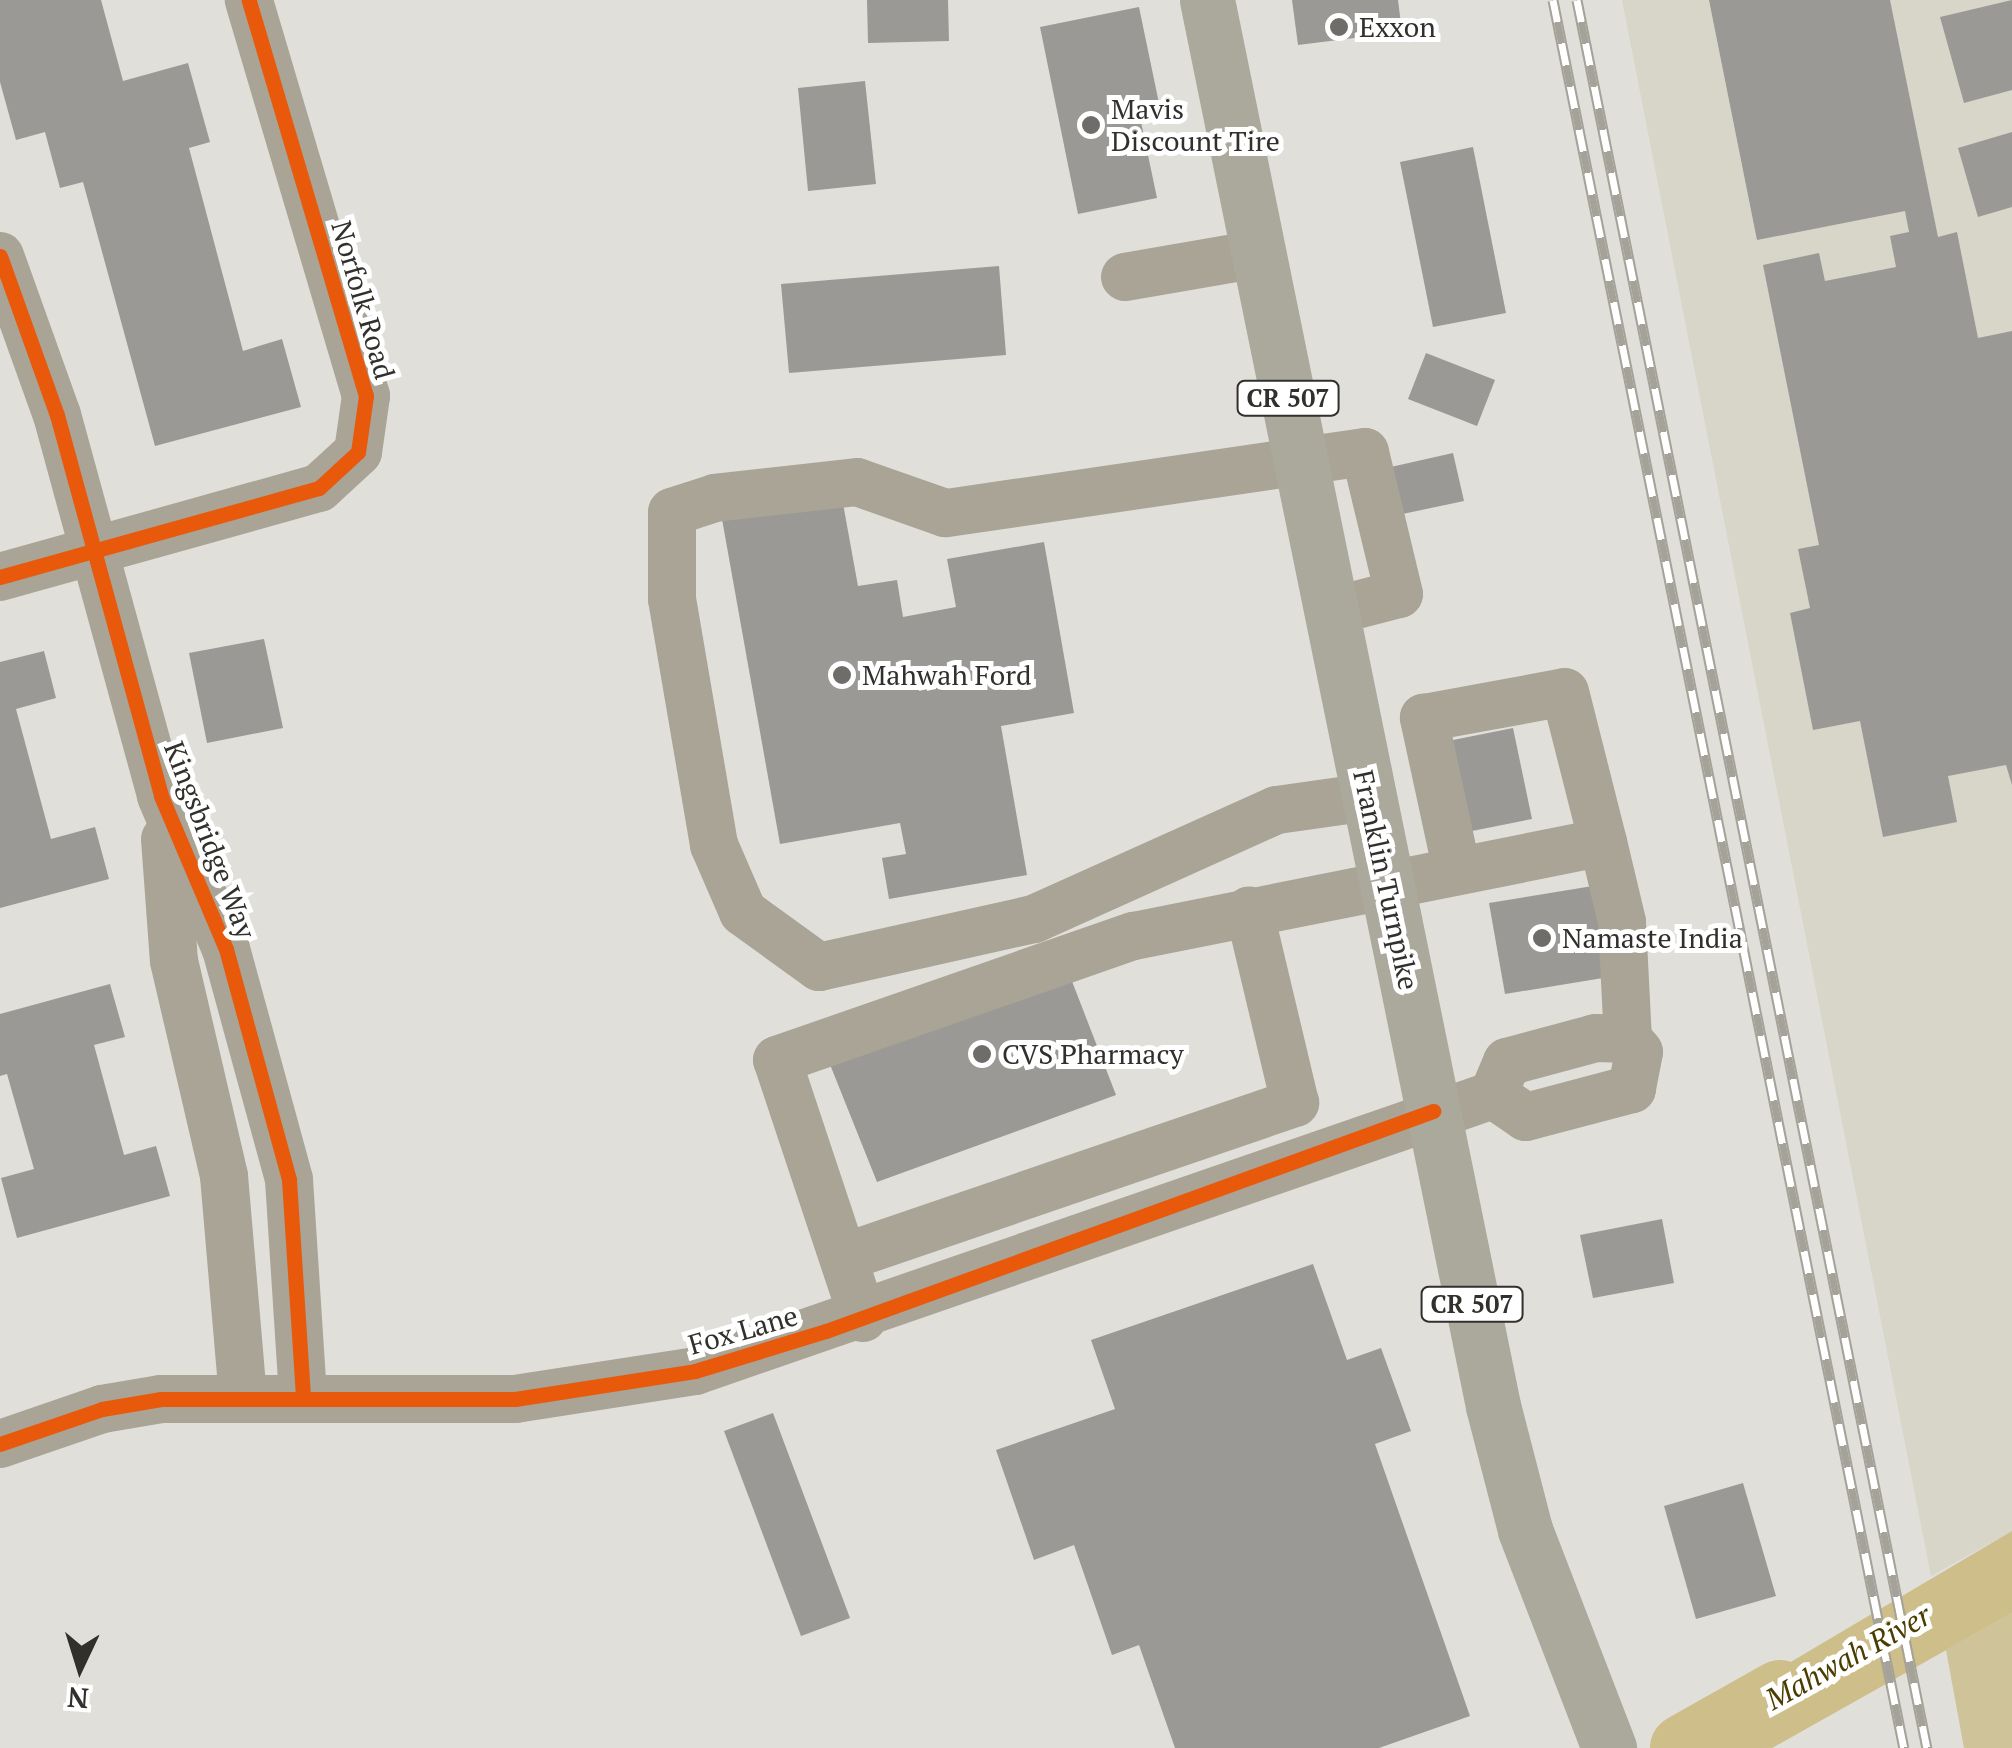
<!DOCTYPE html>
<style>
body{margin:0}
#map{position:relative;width:2012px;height:1748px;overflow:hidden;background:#e0dfda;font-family:"PT Serif",serif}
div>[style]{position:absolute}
.built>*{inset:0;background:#d8d5c9}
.forest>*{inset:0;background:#cec399}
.water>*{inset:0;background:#cdbe8a}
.river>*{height:68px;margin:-34px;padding:0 34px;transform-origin:34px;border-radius:34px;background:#cdbe8a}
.building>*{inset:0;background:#9a9995}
.minor>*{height:48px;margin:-24px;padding:0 24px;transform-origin:24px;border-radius:24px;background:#a9a496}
.major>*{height:55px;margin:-27.5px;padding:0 27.5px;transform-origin:27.5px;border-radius:27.5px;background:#aba89c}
.rail>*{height:11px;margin-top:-5.5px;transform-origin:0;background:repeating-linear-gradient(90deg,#fff 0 22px,#a5a399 0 44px);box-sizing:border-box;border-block:2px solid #a5a399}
.cycleway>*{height:15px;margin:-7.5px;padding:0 7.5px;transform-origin:7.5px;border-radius:7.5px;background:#e8590c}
.dots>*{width:28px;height:28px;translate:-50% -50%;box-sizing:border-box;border:5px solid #fff;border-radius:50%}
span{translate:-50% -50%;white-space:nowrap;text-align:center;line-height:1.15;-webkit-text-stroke:10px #fff;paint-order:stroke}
.shield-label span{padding:2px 8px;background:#fff;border:2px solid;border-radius:8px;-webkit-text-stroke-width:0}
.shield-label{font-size:25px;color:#31302c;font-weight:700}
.poi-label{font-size:28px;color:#31302c}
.left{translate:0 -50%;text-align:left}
.street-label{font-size:28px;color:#31302c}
.water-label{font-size:30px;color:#4b3d00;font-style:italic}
.north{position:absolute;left:30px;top:1618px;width:100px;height:100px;-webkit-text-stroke:8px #fff;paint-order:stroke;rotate:184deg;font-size:28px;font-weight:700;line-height:40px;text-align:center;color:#31302c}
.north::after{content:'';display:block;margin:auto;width:35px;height:45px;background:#31302c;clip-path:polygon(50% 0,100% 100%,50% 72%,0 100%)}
</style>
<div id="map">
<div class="built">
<i style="clip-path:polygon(1622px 0,2012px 0,2012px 1531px,1931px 1576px)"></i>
</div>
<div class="forest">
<i style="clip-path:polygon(2012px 1613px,2012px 1748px,1964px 1748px,1946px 1650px)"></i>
</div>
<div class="water">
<i style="clip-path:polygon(2012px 1531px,2012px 1613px,1772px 1748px,1702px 1748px,1691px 1721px)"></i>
</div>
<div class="river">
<i style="left:1684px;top:1748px;width:110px;rotate:-29.4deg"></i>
</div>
<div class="building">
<i style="clip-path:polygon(0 0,101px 0,123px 81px,188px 63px,210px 142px,189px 148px,243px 351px,282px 339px,301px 407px,155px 446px,83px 182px,60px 188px,45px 132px,16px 140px,0 82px)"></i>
<i style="clip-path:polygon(867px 0,948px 0,949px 41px,868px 43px)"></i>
<i style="clip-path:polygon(1292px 0,1398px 0,1402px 32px,1298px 45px)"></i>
<i style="clip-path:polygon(1709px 0,1890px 0,1938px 237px,1957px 232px,1978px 338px,2012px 331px,2012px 785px,2006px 765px,1948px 776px,1957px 822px,1883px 837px,1860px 721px,1813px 730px,1790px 613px,1810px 608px,1798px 549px,1819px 545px,1763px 265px,1819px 253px,1825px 281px,1896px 267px,1890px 236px,1909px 232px,1905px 211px,1757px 240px)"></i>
<i style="clip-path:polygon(2012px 0,2012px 90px,1964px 103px,1940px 17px)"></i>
<i style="clip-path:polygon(1139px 7px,1161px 113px,1140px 117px,1157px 198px,1078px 214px,1040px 27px)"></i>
<i style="clip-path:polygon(865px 81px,876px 184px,808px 191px,798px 88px)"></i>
<i style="clip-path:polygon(2012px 132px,2012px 207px,1978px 217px,1958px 148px)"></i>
<i style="clip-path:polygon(1473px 147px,1506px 313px,1433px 327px,1400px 162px)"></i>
<i style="clip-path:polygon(999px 266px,1006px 355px,789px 373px,781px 284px)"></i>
<i style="clip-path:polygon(1426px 353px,1495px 380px,1477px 426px,1408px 399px)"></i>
<i style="clip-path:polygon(1453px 453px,1464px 501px,1393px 516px,1382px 469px)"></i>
<i style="clip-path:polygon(842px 498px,858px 586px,897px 580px,903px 617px,956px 607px,947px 559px,1044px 542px,1074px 713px,1001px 726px,1027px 875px,889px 899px,882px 858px,906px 854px,900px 823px,780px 844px,722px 519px)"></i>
<i style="clip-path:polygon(264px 639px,283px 728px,207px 743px,189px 653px)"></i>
<i style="clip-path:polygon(44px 651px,56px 698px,16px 709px,51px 839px,95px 827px,109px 879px,0 908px,0 662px)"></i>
<i style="clip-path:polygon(1513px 728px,1532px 819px,1462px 833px,1443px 742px)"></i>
<i style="clip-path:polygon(1599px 885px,1615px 976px,1505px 994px,1489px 903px)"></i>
<i style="clip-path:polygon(1068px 971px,1116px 1095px,877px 1182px,829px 1062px)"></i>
<i style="clip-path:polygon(110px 984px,125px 1037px,94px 1045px,124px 1155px,156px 1146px,170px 1196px,17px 1238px,1px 1178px,34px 1169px,7px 1074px,0 1076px,0 1014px)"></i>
<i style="clip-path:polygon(1662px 1219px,1674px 1283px,1593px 1298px,1580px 1235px)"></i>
<i style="clip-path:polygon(1313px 1264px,1347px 1360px,1381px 1348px,1411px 1431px,1375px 1444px,1470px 1716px,1379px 1748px,1175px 1748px,1139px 1645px,1112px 1655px,1074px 1545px,1034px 1560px,996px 1450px,1115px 1409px,1091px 1340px)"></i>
<i style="clip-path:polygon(773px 1413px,850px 1618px,801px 1636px,724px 1431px)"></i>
<i style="clip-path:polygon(1743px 1483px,1776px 1596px,1696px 1619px,1664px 1506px)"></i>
</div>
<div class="minor">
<i style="left:0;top:256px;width:169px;rotate:70.3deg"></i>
<i style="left:57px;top:415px;width:395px;rotate:74.7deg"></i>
<i style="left:161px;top:796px;width:166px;rotate:67deg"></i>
<i style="left:226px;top:949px;width:239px;rotate:74.7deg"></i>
<i style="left:289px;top:1180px;width:216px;rotate:86.3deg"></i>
<i style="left:1125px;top:277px;width:135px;rotate:-9.8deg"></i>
<i style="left:0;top:577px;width:331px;rotate:-15.6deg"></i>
<i style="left:319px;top:488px;width:53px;rotate:-42.7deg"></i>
<i style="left:358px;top:452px;width:57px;rotate:-81.9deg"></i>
<i style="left:366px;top:396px;width:413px;rotate:-106.5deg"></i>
<i style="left:1333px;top:611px;width:68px;rotate:-14.4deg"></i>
<i style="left:1399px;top:594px;width:146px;rotate:-103.5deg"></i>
<i style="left:1365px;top:452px;width:424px;rotate:171.7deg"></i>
<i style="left:945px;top:513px;width:93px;rotate:-160.6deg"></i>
<i style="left:857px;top:482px;width:143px;rotate:173.6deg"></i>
<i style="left:715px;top:498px;width:45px;rotate:162deg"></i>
<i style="left:672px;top:512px;width:87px;rotate:90deg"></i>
<i style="left:672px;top:599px;width:250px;rotate:80.3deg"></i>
<i style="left:714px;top:845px;width:73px;rotate:66.6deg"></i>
<i style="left:743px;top:912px;width:94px;rotate:35.9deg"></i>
<i style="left:819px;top:967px;width:220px;rotate:-12.6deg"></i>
<i style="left:1034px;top:919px;width:266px;rotate:-24.2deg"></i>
<i style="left:1277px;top:810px;width:93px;rotate:-8deg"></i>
<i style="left:165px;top:839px;width:122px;rotate:85.8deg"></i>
<i style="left:174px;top:961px;width:221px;rotate:76.9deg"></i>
<i style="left:224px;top:1176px;width:221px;rotate:85.1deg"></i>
<i style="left:1457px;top:871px;width:157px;rotate:-102.2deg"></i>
<i style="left:1424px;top:718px;width:143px;rotate:-10.4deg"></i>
<i style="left:1565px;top:692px;width:155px;rotate:75.8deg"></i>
<i style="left:1596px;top:1038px;width:32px;rotate:2deg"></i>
<i style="left:1628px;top:1039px;width:17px;rotate:50deg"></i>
<i style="left:1639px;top:1052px;width:38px;rotate:101deg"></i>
<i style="left:1632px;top:1089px;width:110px;rotate:165.2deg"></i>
<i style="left:1526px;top:1117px;width:40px;rotate:-146deg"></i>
<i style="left:1493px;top:1095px;width:36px;rotate:-67deg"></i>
<i style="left:1507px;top:1062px;width:92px;rotate:-15.1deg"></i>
<i style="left:845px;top:1257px;width:476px;rotate:-18.9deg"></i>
<i style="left:1295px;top:1103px;width:198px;rotate:-103.4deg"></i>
<i style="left:863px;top:1318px;width:272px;rotate:-108.4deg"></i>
<i style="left:777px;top:1060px;width:378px;rotate:-19.2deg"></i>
<i style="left:1134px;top:936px;width:478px;rotate:-11.3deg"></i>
<i style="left:1603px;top:842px;width:82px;rotate:76.6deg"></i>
<i style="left:1622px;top:922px;width:117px;rotate:87.1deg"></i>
<i style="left:0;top:1444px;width:108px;rotate:-18.9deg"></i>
<i style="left:102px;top:1409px;width:60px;rotate:-9.6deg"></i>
<i style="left:161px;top:1399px;width:354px"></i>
<i style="left:515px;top:1399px;width:182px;rotate:-8.8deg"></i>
<i style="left:695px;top:1371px;width:844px;rotate:-19.08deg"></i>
</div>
<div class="major">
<i style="left:1207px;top:0;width:1435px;rotate:78.5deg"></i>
<i style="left:1493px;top:1406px;width:128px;rotate:75.5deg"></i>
<i style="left:1525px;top:1530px;width:234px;rotate:68.9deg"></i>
</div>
<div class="rail">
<i style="left:1553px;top:0;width:1783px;rotate:78.65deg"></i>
<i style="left:1577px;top:0;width:1783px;rotate:78.68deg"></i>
</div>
<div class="cycleway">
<i style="left:0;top:256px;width:169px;rotate:70.3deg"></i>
<i style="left:57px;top:415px;width:395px;rotate:74.7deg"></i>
<i style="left:161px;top:796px;width:166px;rotate:67deg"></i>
<i style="left:226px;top:949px;width:239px;rotate:74.7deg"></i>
<i style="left:289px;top:1180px;width:216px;rotate:86.3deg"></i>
<i style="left:0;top:577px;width:331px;rotate:-15.6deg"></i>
<i style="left:319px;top:488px;width:53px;rotate:-42.7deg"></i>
<i style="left:358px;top:452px;width:57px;rotate:-81.9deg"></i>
<i style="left:366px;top:396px;width:413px;rotate:-106.5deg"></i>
<i style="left:0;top:1444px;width:108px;rotate:-18.9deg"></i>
<i style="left:102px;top:1409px;width:60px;rotate:-9.6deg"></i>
<i style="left:161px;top:1399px;width:354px"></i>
<i style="left:515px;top:1399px;width:182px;rotate:-8.8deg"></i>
<i style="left:695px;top:1371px;width:137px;rotate:-17deg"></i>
<i style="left:826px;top:1331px;width:646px;rotate:-19.92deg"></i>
</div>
<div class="dots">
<i style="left:1339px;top:27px;background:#6e6d69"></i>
<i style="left:1091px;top:125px;background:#6e6d69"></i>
<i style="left:842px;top:675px;background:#6e6d69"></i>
<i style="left:1542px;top:938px;background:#6e6d69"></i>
<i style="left:982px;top:1054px;background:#6e6d69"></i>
</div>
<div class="shield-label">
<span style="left:1288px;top:398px">CR 507</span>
<span style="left:1472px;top:1304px">CR 507</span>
</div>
<div class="poi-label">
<span class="left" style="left:1359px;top:27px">Exxon</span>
<span class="left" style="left:1111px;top:125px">Mavis<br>Discount Tire</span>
<span class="left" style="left:862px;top:675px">Mahwah Ford</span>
<span class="left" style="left:1562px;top:938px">Namaste India</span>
<span class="left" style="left:1002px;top:1054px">CVS Pharmacy</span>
</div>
<div class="street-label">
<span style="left:363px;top:300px;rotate:74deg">Norfolk Road</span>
<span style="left:210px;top:840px;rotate:69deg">Kingsbridge Way</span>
<span style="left:1386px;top:880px;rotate:78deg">Franklin Turnpike</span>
<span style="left:743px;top:1330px;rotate:-16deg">Fox Lane</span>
</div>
<div class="water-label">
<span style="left:1848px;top:1657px;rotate:-29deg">Mahwah River</span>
</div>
<div class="north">N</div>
</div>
